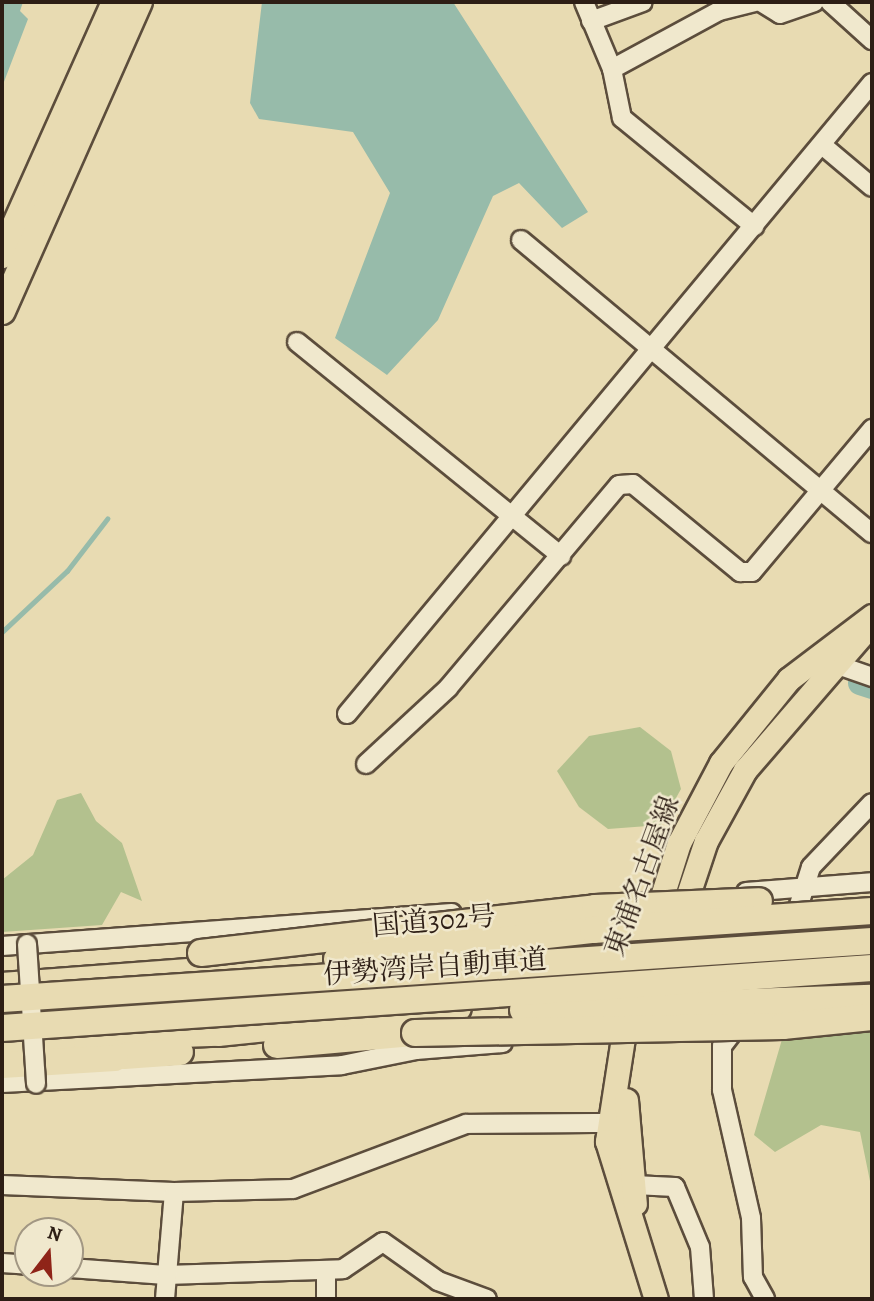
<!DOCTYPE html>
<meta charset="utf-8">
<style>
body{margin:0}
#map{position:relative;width:874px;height:1301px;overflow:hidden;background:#e8dbb2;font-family:Alegreya,"Noto Serif JP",serif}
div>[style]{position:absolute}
.green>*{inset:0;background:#b3c18e}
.water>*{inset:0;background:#97bbaa}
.stream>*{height:4.5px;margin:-2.25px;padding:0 2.25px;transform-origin:2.25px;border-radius:2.25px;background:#97bbaa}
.river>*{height:24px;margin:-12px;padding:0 12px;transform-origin:12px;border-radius:12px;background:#97bbaa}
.roads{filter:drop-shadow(2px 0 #5c4d3c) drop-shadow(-2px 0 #5c4d3c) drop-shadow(0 2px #5c4d3c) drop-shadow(0 -2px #5c4d3c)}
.minor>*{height:18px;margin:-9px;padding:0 9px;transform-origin:9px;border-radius:9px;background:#f0e8cd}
.major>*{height:23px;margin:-11.5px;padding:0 11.5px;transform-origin:11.5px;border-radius:11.5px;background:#e8dbb2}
.highway>*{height:26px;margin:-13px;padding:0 13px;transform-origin:13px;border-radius:13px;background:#e8dbb2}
.bridges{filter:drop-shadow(2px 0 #5c4d3c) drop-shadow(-2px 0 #5c4d3c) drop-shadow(0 2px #5c4d3c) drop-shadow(0 -2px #5c4d3c)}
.minor-bridge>*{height:18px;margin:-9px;padding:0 9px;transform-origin:9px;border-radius:9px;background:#f0e8cd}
.highway-bridge>*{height:26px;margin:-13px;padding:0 13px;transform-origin:13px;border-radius:13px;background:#e8dbb2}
span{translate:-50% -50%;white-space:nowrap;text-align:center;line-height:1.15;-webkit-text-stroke:5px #f0e8cd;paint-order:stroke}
.street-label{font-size:28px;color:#2d1e15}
.frame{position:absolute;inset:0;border:4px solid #2d1e15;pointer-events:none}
.north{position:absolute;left:14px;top:1217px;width:70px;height:70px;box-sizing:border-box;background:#f0e8cd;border:2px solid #a29783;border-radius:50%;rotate:17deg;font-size:19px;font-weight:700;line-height:28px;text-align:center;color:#2d1e15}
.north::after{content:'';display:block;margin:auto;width:24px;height:32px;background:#8f2418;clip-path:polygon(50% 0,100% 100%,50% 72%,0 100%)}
</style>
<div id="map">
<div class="green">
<i style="clip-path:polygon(640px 727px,671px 751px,681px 789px,661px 825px,608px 829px,579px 807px,557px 771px,589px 736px)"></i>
<i style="clip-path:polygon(81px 793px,96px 821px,122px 843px,142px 901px,121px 892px,102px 925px,2px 932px,2px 880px,33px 855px,57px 800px)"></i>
<i style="clip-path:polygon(872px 1026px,872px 1191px,860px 1132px,821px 1125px,775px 1152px,754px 1135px,783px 1036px)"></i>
</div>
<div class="water">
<i style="clip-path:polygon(2px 2px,23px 2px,20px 11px,28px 19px,2px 87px)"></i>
<i style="clip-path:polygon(262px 2px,453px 2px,588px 212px,562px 228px,519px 183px,493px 196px,438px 320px,387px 375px,335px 338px,390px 193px,353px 132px,259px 119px,250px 103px)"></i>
</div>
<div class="stream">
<i style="left:2px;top:632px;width:89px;rotate:-43.2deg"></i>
<i style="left:67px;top:571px;width:66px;rotate:-52.4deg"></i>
</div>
<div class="river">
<i style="left:860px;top:683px;width:13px;rotate:18deg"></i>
</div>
<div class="roads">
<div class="minor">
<i style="left:584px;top:2px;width:73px;rotate:67.3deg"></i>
<i style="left:612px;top:69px;width:50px;rotate:78.5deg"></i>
<i style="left:622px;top:118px;width:171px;rotate:39.3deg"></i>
<i style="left:761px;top:2px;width:22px;rotate:32deg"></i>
<i style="left:780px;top:14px;width:36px;rotate:-19deg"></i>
<i style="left:830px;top:2px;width:57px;rotate:42.1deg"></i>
<i style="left:591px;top:21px;width:55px;rotate:-20.1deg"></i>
<i style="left:612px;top:69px;width:122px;rotate:-28.5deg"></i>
<i style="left:719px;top:11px;width:36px;rotate:-14deg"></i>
<i style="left:822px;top:145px;width:65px;rotate:40deg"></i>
<i style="left:521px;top:240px;width:457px;rotate:39.9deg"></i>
<i style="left:297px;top:342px;width:340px;rotate:39deg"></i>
<i style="left:826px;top:661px;width:49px;rotate:19.2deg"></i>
<i style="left:347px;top:714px;width:821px;rotate:-50.24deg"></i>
<i style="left:366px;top:764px;width:112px;rotate:-42.8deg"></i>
<i style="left:448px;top:688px;width:265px;rotate:-49.9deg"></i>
<i style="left:619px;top:485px;width:14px;rotate:-4deg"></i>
<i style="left:633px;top:484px;width:139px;rotate:39.4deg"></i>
<i style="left:740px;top:572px;width:12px"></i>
<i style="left:752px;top:572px;width:187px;rotate:-50deg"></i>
<i style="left:746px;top:892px;width:126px;rotate:-4.5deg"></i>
<i style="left:2px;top:946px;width:451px;rotate:-4.2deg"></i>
<i style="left:784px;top:952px;width:89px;rotate:-72.4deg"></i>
<i style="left:811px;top:867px;width:88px;rotate:-46.4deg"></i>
<i style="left:740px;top:1023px;width:29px;rotate:128deg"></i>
<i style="left:722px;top:1046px;width:44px;rotate:90deg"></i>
<i style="left:722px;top:1090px;width:131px;rotate:77.2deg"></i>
<i style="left:751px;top:1218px;width:59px;rotate:88.1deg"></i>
<i style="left:753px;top:1277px;width:25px;rotate:61deg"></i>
<i style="left:2px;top:1083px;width:340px;rotate:-3deg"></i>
<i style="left:342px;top:1065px;width:76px;rotate:-11.5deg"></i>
<i style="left:416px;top:1050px;width:87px;rotate:-4.6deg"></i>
<i style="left:2px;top:1185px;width:172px;rotate:2.3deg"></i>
<i style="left:174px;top:1192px;width:119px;rotate:-1.4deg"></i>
<i style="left:293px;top:1189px;width:185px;rotate:-20.6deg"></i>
<i style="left:466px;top:1124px;width:154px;rotate:-0.4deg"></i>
<i style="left:634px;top:1185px;width:41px;rotate:2.8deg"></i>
<i style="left:675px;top:1187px;width:65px;rotate:67.4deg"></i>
<i style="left:700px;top:1247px;width:52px;rotate:85.6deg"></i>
<i style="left:2px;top:1263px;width:26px;rotate:4deg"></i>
<i style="left:70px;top:1268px;width:96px;rotate:4.2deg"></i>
<i style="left:166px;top:1275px;width:177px;rotate:-1.9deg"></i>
<i style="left:343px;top:1269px;width:48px;rotate:-34deg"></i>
<i style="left:383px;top:1242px;width:67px;rotate:35.3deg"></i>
<i style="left:438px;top:1281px;width:52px;rotate:20.2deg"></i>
<i style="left:165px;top:1299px;width:107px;rotate:-85.2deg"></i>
<i style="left:326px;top:1299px;width:29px;rotate:-90deg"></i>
</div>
<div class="major">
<i style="left:663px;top:970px;width:136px;rotate:-71.6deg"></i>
<i style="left:706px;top:841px;width:81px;rotate:-61.2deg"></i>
<i style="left:745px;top:770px;width:182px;rotate:-49.2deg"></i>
<i style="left:638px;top:972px;width:135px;rotate:-72.4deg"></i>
<i style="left:679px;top:843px;width:90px;rotate:-62.3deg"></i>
<i style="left:721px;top:763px;width:108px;rotate:-51deg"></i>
<i style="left:789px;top:679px;width:104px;rotate:-37.2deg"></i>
<i style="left:627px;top:1012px;width:131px;rotate:98.8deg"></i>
<i style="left:607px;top:1141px;width:165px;rotate:72.8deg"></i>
<i style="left:626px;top:1100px;width:104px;rotate:85.1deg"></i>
</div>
<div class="highway">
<i style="left:2px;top:255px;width:277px;rotate:-65.9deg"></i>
<i style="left:2px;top:311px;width:338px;rotate:-66.1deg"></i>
<i style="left:2px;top:986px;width:360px;rotate:-4.3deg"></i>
<i style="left:2px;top:1040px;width:216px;rotate:-1.9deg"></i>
<i style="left:218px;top:1033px;width:241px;rotate:-5.9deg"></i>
<i style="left:277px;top:1045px;width:139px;rotate:-5deg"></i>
<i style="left:87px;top:1046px;width:38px;rotate:15deg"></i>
<i style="left:124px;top:1056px;width:56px;rotate:-4.1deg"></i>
<i style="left:2px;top:1065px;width:113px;rotate:-3.5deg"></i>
</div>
</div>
<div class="bridges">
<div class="minor-bridge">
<i style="left:27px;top:944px;width:140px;rotate:86.3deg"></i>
</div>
<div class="highway-bridge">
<i style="left:201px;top:953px;width:397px;rotate:-6.5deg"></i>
<i style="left:595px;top:908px;width:164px;rotate:-2.4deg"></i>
<i style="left:337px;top:959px;width:258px;rotate:-6.5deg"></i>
<i style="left:593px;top:930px;width:280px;rotate:-3.9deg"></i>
<i style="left:2px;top:999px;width:872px;rotate:-3.81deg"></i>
<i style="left:523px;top:1010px;width:349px;rotate:-2deg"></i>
<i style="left:2px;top:1028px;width:872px;rotate:-3.95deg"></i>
<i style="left:415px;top:1033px;width:368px;rotate:-1.1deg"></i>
<i style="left:783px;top:1026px;width:89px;rotate:-5.8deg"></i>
</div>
</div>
<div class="street-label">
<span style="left:642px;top:876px;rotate:-70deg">東浦名古屋線</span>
<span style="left:434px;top:921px;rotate:-5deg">国道302号</span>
<span style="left:435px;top:967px;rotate:-4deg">伊勢湾岸自動車道</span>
</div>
<div class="frame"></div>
<div class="north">N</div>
</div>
